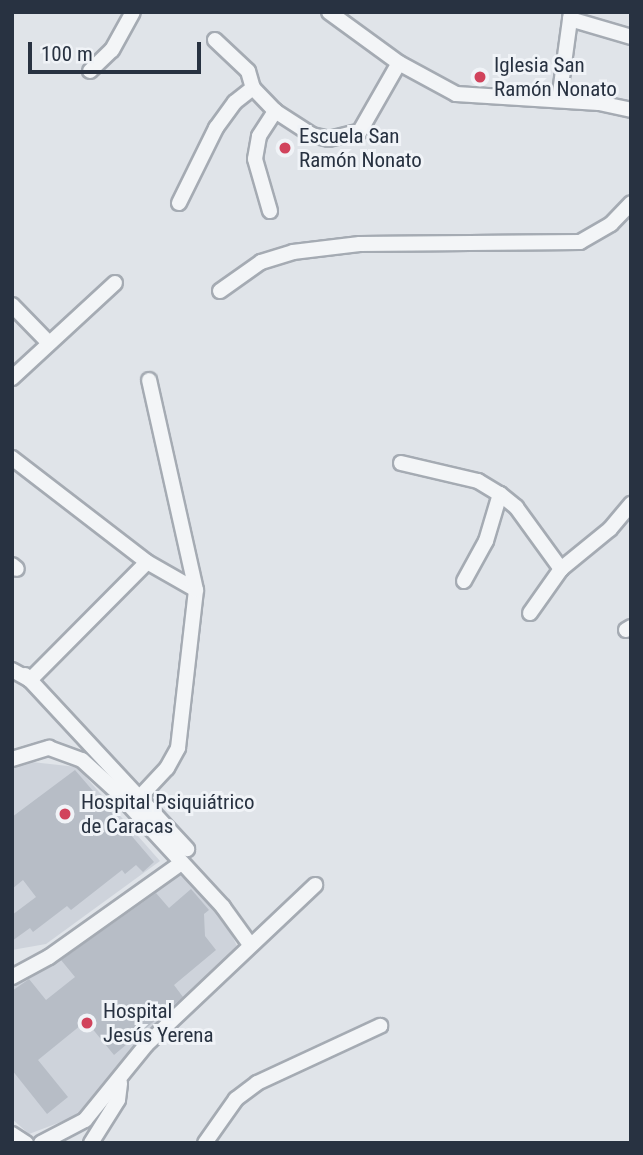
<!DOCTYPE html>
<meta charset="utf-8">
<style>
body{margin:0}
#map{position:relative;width:643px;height:1155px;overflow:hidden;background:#e0e4e9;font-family:"Roboto Condensed",sans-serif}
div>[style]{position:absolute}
.built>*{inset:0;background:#ced3db}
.building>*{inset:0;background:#b7bdc6}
.roads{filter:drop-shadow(2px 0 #a5abb3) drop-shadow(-2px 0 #a5abb3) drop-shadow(0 2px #a5abb3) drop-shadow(0 -2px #a5abb3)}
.street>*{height:14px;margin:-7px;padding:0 7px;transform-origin:7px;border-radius:7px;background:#f3f5f7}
.dots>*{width:19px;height:19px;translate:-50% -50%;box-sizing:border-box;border:4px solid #f0f3f7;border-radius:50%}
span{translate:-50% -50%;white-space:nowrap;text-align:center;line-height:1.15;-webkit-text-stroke:6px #f0f3f7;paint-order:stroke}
.poi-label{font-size:21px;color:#283241}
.left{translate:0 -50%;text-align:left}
.frame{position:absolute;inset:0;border:14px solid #283241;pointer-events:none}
.scale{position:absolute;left:28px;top:42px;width:173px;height:32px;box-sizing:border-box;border:4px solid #283241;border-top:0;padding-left:9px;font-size:21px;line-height:24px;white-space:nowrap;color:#283241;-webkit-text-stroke:5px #f0f3f7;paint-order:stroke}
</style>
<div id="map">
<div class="built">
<i style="clip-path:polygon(23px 761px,77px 767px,160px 861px,46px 944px,12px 950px,12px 767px)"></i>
<i style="clip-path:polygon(178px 872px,218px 908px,240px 952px,122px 1060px,101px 1095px,71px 1118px,29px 1134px,12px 1119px,12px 986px)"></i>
</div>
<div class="building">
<i style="clip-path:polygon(75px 770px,154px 862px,143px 872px,136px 865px,125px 874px,122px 870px,71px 910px,67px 906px,33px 932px,30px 928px,12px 941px,12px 915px,36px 897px,23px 880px,12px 889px,12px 817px)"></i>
<i style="clip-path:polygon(191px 889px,209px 910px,204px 914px,205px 936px,216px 950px,174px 985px,183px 997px,114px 1055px,86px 1021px,38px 1060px,68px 1097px,47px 1114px,12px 1070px,12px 991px,29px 979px,46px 1000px,75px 977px,61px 960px,156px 893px,169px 908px)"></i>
</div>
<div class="roads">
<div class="street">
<i style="left:329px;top:12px;width:87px;rotate:36.1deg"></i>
<i style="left:399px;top:63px;width:65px;rotate:28.5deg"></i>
<i style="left:456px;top:94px;width:143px;rotate:3.6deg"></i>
<i style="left:599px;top:103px;width:33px;rotate:12deg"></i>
<i style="left:570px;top:19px;width:64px;rotate:16.4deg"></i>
<i style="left:215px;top:40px;width:45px;rotate:43.2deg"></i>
<i style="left:248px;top:71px;width:18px;rotate:74deg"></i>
<i style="left:253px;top:88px;width:32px;rotate:46deg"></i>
<i style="left:275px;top:111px;width:44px;rotate:33deg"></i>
<i style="left:312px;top:135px;width:17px;rotate:13deg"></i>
<i style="left:329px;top:139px;width:32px;rotate:-14deg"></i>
<i style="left:360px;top:131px;width:78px;rotate:-60.2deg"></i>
<i style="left:90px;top:71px;width:30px;rotate:-44deg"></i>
<i style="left:112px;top:50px;width:43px;rotate:-61.1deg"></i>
<i style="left:559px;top:100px;width:89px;rotate:-82.2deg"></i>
<i style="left:179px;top:203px;width:84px;rotate:-63.7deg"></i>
<i style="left:216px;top:128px;width:32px;rotate:-54deg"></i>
<i style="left:235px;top:102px;width:23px;rotate:-38deg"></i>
<i style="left:270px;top:211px;width:54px;rotate:-106.1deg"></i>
<i style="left:255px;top:159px;width:23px;rotate:-80deg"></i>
<i style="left:259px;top:136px;width:30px;rotate:-57deg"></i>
<i style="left:220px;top:291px;width:50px;rotate:-35.3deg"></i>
<i style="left:261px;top:262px;width:34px;rotate:-17deg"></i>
<i style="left:293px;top:252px;width:67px;rotate:-6.8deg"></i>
<i style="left:360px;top:244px;width:220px;rotate:-0.5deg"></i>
<i style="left:580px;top:242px;width:36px;rotate:-30deg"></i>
<i style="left:611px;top:224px;width:29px;rotate:-46deg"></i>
<i style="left:12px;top:305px;width:53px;rotate:45.8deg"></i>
<i style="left:12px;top:378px;width:140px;rotate:-42.7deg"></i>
<i style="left:12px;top:458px;width:170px;rotate:37.6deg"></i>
<i style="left:147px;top:562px;width:56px;rotate:29.7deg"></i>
<i style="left:401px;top:463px;width:79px;rotate:13.2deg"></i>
<i style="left:478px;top:481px;width:26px;rotate:31deg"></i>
<i style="left:500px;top:494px;width:21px;rotate:39deg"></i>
<i style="left:516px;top:507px;width:77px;rotate:54deg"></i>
<i style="left:12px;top:565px;width:6px;rotate:39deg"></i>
<i style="left:464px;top:581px;width:46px;rotate:-61.2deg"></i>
<i style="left:486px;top:541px;width:49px;rotate:-73.4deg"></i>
<i style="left:530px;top:613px;width:54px;rotate:-54.8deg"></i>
<i style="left:561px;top:569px;width:63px;rotate:-39.2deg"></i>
<i style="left:610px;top:529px;width:33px;rotate:-50deg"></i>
<i style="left:626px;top:630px;width:6px;rotate:-31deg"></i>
<i style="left:12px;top:670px;width:21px;rotate:29deg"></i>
<i style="left:30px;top:680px;width:231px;rotate:47.1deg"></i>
<i style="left:25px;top:675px;width:7px;rotate:45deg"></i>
<i style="left:30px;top:680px;width:166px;rotate:-45.2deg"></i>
<i style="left:12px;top:759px;width:39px;rotate:-17deg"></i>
<i style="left:49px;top:748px;width:35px;rotate:20deg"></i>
<i style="left:82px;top:760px;width:46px;rotate:42.4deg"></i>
<i style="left:116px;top:791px;width:158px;rotate:47.3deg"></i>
<i style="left:223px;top:907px;width:44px;rotate:54.2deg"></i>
<i style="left:138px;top:799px;width:42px;rotate:-46.9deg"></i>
<i style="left:167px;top:768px;width:23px;rotate:-61deg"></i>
<i style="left:178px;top:748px;width:159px;rotate:-83.5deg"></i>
<i style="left:196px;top:590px;width:215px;rotate:-102.6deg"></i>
<i style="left:12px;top:977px;width:42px;rotate:-28.4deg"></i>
<i style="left:49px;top:957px;width:161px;rotate:-35.4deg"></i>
<i style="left:12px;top:1134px;width:17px;rotate:33deg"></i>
<i style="left:41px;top:1143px;width:50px;rotate:-27.6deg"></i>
<i style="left:85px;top:1120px;width:97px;rotate:-50.9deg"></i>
<i style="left:146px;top:1045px;width:233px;rotate:-43.4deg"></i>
<i style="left:91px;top:1143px;width:51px;rotate:-57.9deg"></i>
<i style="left:118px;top:1100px;width:17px;rotate:-83deg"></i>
<i style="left:205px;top:1143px;width:54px;rotate:-54.8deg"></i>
<i style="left:236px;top:1099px;width:26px;rotate:-37deg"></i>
<i style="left:257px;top:1083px;width:136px;rotate:-24.9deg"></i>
</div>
</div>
<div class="dots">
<i style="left:480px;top:77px;background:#d1435c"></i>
<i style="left:285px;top:148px;background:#d1435c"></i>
<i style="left:65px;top:814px;background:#d1435c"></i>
<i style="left:87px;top:1023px;background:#d1435c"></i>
</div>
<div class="poi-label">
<span class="left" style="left:494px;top:77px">Iglesia San<br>Ramón Nonato</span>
<span class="left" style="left:299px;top:148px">Escuela San<br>Ramón Nonato</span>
<span class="left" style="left:81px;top:814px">Hospital Psiquiátrico<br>de Caracas</span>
<span class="left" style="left:103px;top:1023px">Hospital<br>Jesús Yerena</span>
</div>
<div class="frame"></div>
<div class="scale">100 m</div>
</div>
